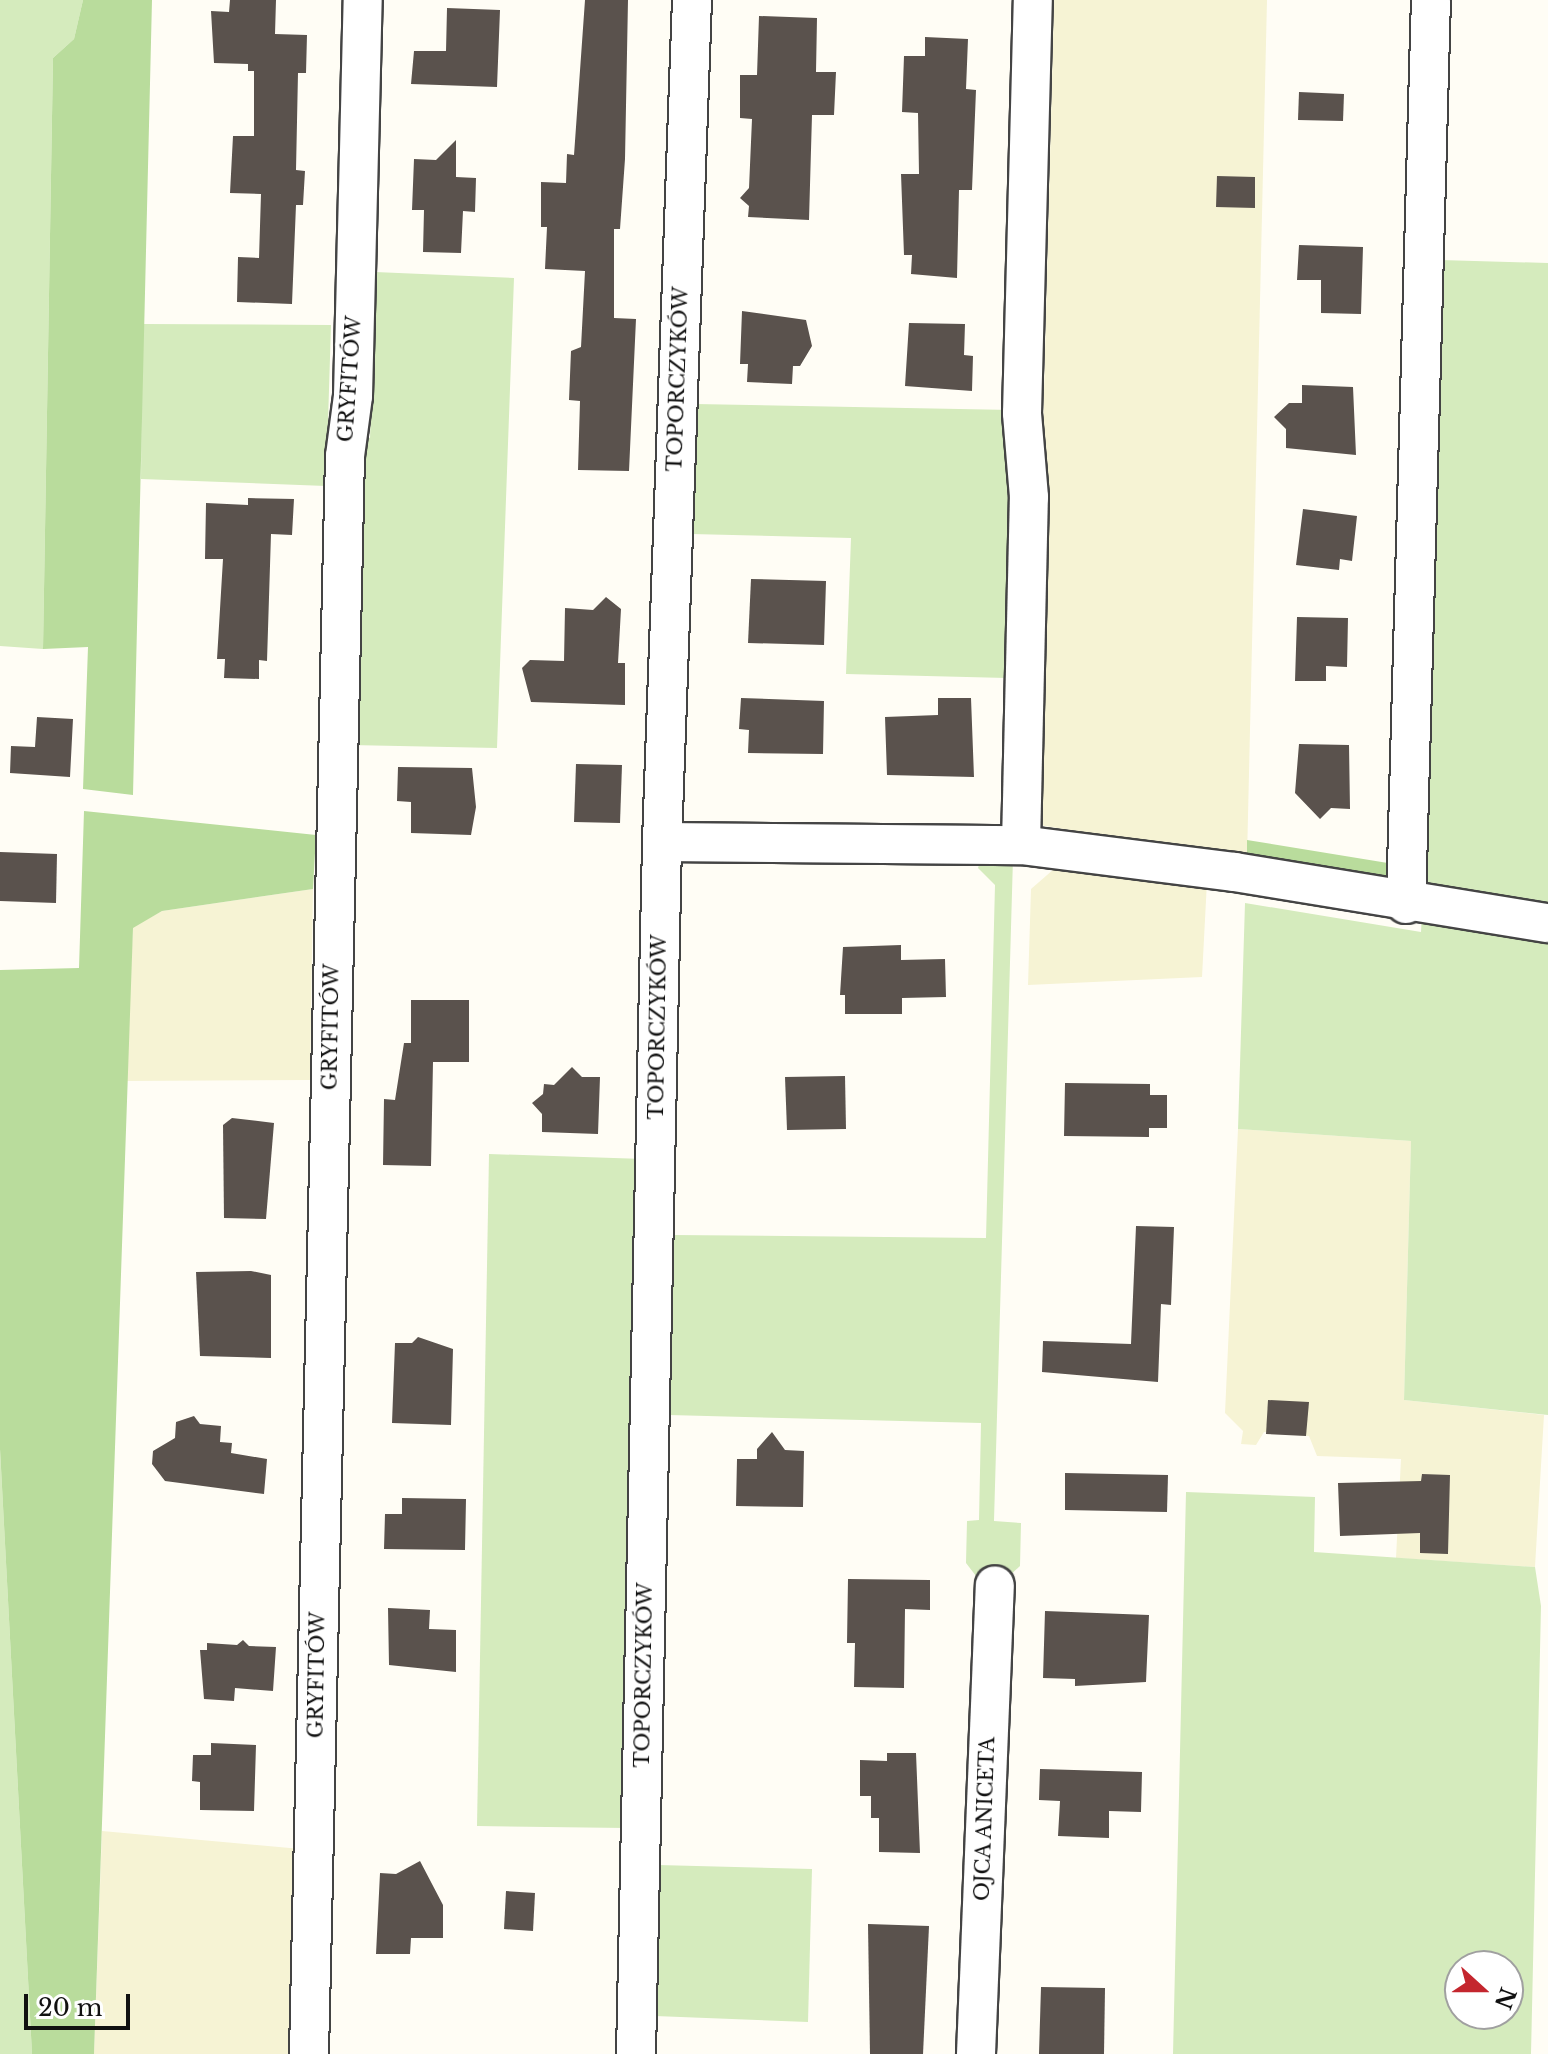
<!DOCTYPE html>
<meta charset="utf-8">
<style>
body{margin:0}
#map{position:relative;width:1548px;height:2054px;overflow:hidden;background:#fffdf5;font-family:"Libre Baskerville",serif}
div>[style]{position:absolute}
.farmland>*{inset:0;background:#f6f3d4}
.green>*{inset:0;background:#d5ebbd}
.forest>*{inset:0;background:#b9dc9c}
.building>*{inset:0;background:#5a524d}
.roads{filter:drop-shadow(2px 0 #444) drop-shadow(-2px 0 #444) drop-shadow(0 2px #444) drop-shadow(0 -2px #444)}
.minor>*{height:38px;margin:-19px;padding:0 19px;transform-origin:19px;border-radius:19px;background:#fff}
span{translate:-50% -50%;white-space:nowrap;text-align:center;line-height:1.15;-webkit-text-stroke:8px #fff;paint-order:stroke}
.street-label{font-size:20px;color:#111}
.north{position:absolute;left:1444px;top:1950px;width:80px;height:80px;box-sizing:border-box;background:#fff;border:2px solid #a0a0a0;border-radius:50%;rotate:111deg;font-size:22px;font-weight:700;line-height:32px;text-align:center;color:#111}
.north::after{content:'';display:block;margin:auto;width:28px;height:36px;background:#c4262e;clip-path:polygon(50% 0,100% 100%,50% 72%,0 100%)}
.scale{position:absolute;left:24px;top:1994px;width:106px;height:36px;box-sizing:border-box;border:4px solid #111;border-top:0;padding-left:10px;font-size:24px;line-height:28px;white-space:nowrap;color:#111;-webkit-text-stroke:6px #fff;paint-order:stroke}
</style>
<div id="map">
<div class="farmland">
<i style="clip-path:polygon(1054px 0,1267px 0,1247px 859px,1033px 824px)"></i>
<i style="clip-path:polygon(1062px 862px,1207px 881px,1202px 977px,1028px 985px,1031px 889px)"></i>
<i style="clip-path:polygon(313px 889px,310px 1080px,125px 1081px,133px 927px,162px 911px)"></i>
<i style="clip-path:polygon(1238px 1129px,1411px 1141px,1404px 1400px,1544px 1415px,1535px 1567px,1396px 1558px,1401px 1459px,1317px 1456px,1309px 1436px,1264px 1432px,1256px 1445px,1241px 1444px,1243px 1431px,1225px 1413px)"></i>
<i style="clip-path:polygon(102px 1831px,301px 1849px,298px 2054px,94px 2054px)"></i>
</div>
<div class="green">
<i style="clip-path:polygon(0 0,83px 0,74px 39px,53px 58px,43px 649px,0 646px)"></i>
<i style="clip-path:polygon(1440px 260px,1548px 263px,1548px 909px,1426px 889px)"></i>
<i style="clip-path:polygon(375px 272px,514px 278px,497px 748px,350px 745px,356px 437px,370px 438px)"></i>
<i style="clip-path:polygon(142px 324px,331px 325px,326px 486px,141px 479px)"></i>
<i style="clip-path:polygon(695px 404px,1012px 410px,1007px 678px,846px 674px,851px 538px,691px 534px)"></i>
<i style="clip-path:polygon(982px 855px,1013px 858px,994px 1521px,1021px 1523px,1020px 1566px,1007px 1578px,976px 1576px,966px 1563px,967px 1521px,979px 1520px,981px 1423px,669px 1415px,673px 1235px,986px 1238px,995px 885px,978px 868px)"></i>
<i style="clip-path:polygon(1245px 903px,1421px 932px,1422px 913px,1548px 935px,1548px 1415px,1404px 1400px,1411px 1141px,1238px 1129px)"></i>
<i style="clip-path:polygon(489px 1154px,644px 1159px,625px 1828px,477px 1826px)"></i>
<i style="clip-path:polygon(0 1449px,32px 2054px,0 2054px)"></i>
<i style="clip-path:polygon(evenodd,1186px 1492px,1315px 1497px,1314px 1552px,1535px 1567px,1541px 1606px,1531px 2054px,1173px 2054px,1186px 1492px,1508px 1966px,1508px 2014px,1460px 2014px,1460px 1966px,1508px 1966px)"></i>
<i style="clip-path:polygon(658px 1865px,812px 1869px,808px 2022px,655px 2016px)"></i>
</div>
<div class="forest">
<i style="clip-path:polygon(83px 0,152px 0,133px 795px,83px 789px,88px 647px,43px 649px,53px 58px,74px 39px)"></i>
<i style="clip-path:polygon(84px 811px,316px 835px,313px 889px,162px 911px,133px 928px,94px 2054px,32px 2054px,0 1449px,0 970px,79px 968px)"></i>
<i style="clip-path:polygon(1247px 840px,1400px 865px,1395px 883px,1247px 869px)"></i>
</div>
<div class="building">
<i style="clip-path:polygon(230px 0,276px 0,275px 34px,307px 35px,306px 73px,298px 73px,296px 170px,305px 171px,303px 205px,296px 205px,292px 304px,237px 302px,238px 257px,259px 258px,261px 194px,230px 193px,233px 136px,254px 136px,254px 71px,248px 71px,248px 64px,214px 63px,211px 11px,229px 12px)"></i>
<i style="clip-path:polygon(585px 0,628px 0,625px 159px,620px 229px,614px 229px,614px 318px,636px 319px,629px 471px,578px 470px,580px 401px,569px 400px,571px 351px,581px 347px,585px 271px,545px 269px,547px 227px,541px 227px,541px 182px,566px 183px,567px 154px,574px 155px)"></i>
<i style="clip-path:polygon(447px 8px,500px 10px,497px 87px,411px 84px,414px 51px,446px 51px)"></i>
<i style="clip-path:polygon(759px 16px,817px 18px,816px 72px,836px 72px,834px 115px,812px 115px,809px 220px,748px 217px,749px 206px,740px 198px,749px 188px,752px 119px,740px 118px,740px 75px,757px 75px)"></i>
<i style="clip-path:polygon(925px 37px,968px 39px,966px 89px,976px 90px,972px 190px,959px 190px,957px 278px,911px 274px,912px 255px,904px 255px,901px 174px,919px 174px,918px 113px,902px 112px,904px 56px,925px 56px)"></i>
<i style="clip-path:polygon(1299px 92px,1344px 94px,1343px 121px,1298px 120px)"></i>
<i style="clip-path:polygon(456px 140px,456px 177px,476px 178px,475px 212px,463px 211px,461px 253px,423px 252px,424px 210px,412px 210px,414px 159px,436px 160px)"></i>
<i style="clip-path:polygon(1217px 176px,1255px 177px,1255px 208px,1216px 207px)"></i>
<i style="clip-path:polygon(1299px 245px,1363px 247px,1361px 314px,1321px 313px,1321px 280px,1297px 280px)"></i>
<i style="clip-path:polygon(742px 311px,806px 320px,812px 346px,800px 366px,793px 366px,792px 384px,747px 382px,748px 364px,740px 364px)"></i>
<i style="clip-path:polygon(909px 323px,965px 324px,964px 355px,973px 356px,972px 391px,905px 386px)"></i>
<i style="clip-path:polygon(1302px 385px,1353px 387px,1356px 455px,1286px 448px,1286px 429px,1274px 417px,1289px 403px,1302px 403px)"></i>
<i style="clip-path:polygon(248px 498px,294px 499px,292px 535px,271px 534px,267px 661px,259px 660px,259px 679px,224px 678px,225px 659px,217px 659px,223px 559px,205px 559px,206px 503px,248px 505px)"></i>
<i style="clip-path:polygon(1303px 509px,1357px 516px,1352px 561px,1340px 559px,1339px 570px,1296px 565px)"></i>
<i style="clip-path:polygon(751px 579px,826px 581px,824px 645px,748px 643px)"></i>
<i style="clip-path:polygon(606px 597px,621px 609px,618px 663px,625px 663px,625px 705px,531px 702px,522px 668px,530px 660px,564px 661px,565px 608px,593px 610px)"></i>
<i style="clip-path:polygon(1297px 617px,1348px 618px,1347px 667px,1326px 666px,1326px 681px,1295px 681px)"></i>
<i style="clip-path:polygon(741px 698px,824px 701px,823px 754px,748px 753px,749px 730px,739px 729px)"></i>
<i style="clip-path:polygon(938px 698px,971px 698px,974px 777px,887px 775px,885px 717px,938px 715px)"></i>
<i style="clip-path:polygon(37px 717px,73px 719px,70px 777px,10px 773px,11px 746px,35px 747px)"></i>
<i style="clip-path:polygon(1299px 744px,1349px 745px,1350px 809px,1331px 808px,1320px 819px,1295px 793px)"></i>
<i style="clip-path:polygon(576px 764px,622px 765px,620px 823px,574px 822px)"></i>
<i style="clip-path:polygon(398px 767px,472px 768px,476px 807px,471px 835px,411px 833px,411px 802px,397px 801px)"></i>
<i style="clip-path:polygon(0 852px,57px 854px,56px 903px,0 901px)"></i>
<i style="clip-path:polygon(901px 945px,901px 960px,945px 959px,946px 997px,902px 998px,902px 1014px,845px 1014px,845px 995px,840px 995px,843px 947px)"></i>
<i style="clip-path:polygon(411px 1000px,469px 1000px,469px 1062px,433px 1062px,431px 1166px,383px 1165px,384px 1099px,395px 1100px,404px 1043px,411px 1043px)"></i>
<i style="clip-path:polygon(572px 1067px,582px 1077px,600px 1077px,598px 1134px,542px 1132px,542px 1114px,532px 1103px,543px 1094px,544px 1084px,554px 1085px)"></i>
<i style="clip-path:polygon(845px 1076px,846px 1129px,787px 1130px,785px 1077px)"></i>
<i style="clip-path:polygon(1065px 1083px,1150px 1084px,1150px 1095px,1167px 1095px,1167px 1128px,1149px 1128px,1149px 1137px,1064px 1136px)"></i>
<i style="clip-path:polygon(232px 1118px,274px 1123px,266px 1219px,224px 1218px,223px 1125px)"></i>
<i style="clip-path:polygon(1136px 1226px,1174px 1227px,1171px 1305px,1161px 1304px,1158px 1382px,1042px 1372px,1043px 1341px,1131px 1344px)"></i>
<i style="clip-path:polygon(251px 1271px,271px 1275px,271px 1358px,200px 1356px,196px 1272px)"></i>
<i style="clip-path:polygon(418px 1337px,453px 1349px,451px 1425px,392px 1423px,395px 1343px,412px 1343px)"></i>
<i style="clip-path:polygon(1268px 1400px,1309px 1402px,1306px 1436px,1266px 1434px)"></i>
<i style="clip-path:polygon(194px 1416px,200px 1424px,221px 1426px,220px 1442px,232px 1443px,231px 1453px,267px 1459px,264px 1494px,165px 1481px,152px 1464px,153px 1451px,175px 1438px,176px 1422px)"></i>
<i style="clip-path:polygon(772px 1432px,785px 1450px,804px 1451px,803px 1507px,736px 1506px,737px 1459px,757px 1459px,757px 1449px)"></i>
<i style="clip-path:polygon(1065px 1473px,1168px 1475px,1167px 1512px,1065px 1510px)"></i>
<i style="clip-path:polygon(1422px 1474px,1450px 1475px,1448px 1554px,1420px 1553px,1420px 1533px,1340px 1536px,1338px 1483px,1421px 1481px)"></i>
<i style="clip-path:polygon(402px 1498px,466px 1499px,465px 1550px,384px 1549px,385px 1514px,402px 1514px)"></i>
<i style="clip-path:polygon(848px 1579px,930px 1580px,930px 1610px,905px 1609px,904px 1688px,854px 1687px,855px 1643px,847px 1643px)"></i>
<i style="clip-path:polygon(388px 1608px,430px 1610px,429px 1629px,456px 1630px,456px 1672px,389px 1665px)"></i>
<i style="clip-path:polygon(1045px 1611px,1149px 1615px,1146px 1682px,1075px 1686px,1075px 1679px,1043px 1678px)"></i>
<i style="clip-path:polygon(243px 1640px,249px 1646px,276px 1647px,273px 1691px,235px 1688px,234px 1701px,204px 1699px,200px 1650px,207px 1650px,207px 1643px,237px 1645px)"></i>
<i style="clip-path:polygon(211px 1743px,256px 1745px,254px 1811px,200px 1810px,200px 1782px,192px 1781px,193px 1755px,211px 1755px)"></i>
<i style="clip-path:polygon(887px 1753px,916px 1753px,920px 1853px,879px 1852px,879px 1818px,871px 1818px,871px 1796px,860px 1796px,860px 1760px,887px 1761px)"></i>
<i style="clip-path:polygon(1040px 1769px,1142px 1772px,1141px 1812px,1109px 1811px,1109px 1838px,1058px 1836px,1060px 1801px,1039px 1800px)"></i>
<i style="clip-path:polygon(420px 1861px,443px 1905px,443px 1938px,411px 1938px,410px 1954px,376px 1954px,380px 1873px,396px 1874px)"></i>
<i style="clip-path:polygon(506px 1891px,535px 1893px,533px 1931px,504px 1929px)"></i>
<i style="clip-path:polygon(868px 1924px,929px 1926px,923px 2054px,870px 2054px)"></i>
<i style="clip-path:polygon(1041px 1987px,1105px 1988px,1104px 2054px,1039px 2054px)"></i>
</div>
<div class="roads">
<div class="minor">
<i style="left:662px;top:842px;width:359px;rotate:0.5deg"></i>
<i style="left:1021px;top:845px;width:216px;rotate:7.2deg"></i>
<i style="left:1235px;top:872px;width:317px;rotate:9.3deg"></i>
<i style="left:1021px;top:845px;width:348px;rotate:-88.7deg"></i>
<i style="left:1029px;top:497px;width:84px;rotate:-94.8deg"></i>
<i style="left:1022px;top:413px;width:413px;rotate:-88.5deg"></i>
<i style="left:1406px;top:904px;width:904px;rotate:-88.42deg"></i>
<i style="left:309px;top:2054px;width:1598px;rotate:-88.71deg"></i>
<i style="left:345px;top:456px;width:61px;rotate:-82.4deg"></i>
<i style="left:353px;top:396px;width:396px;rotate:-88.6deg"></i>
<i style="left:636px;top:2054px;width:1212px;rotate:-88.77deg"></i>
<i style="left:662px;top:842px;width:843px;rotate:-87.96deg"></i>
<i style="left:976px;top:2054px;width:469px;rotate:-87.7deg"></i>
</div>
</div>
<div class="street-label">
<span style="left:350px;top:379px;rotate:-86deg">GRYFITÓW</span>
<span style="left:678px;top:379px;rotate:-88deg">TOPORCZYKÓW</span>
<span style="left:331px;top:1027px;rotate:-89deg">GRYFITÓW</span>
<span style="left:658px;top:1027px;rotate:-89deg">TOPORCZYKÓW</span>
<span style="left:317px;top:1675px;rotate:-89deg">GRYFITÓW</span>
<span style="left:644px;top:1675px;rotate:-89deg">TOPORCZYKÓW</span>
<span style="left:985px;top:1819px;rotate:-88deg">OJCA ANICETA</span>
</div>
<div class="north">N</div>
<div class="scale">20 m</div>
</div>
